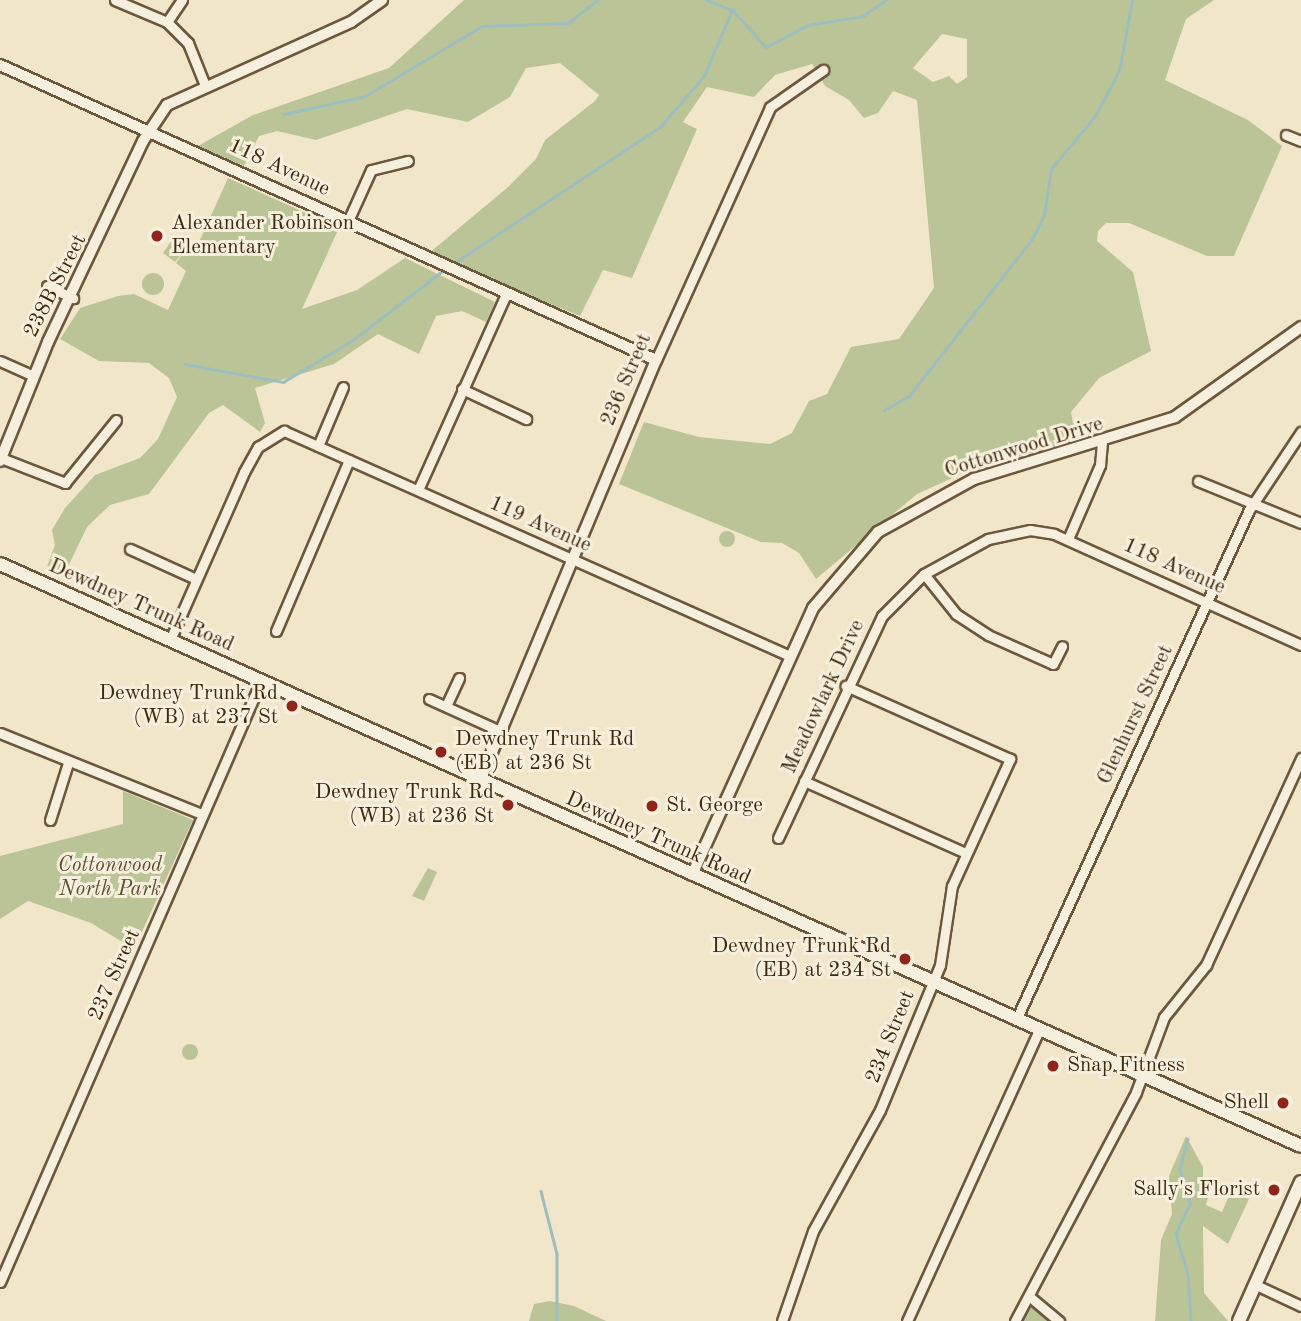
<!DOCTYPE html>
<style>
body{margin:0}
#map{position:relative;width:1301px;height:1321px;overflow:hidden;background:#f2e6ca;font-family:"Old Standard TT",serif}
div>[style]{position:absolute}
.green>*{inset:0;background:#bbc496}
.round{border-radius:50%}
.stream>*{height:2.5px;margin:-1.25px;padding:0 1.25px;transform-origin:1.25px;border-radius:1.25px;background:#9dbebe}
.roads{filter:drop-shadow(2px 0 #6b583c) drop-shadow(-2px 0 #6b583c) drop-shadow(0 2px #6b583c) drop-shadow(0 -2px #6b583c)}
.minor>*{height:9px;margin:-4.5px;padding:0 4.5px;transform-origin:4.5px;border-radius:4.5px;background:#f7efdd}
.tertiary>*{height:10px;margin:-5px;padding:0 5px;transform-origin:5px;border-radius:5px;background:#f7efdd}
.secondary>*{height:12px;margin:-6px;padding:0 6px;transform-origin:6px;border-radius:6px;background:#f7efdd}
.dots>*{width:19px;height:19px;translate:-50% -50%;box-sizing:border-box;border:4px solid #f7efdd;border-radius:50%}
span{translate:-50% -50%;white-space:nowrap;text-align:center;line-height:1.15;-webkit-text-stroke:6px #f7efdd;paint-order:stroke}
.street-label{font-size:21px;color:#3e290d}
.poi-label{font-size:21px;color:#3e290d}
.left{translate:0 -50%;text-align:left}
.right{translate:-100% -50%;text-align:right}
.park-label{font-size:21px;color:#5d502f;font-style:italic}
</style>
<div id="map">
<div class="green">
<i style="clip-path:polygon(evenodd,464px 0,1214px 0,1186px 19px,1165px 80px,1248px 120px,1282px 146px,1234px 256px,1207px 256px,1129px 223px,1106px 223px,1098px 231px,1097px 241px,1133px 272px,1151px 351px,1099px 378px,1071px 412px,1073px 423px,1096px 434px,968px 471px,917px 494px,816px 579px,799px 553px,782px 543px,761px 542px,619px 484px,644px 422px,699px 437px,770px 444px,792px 433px,809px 401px,827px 394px,851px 347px,899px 339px,934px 288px,917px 100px,893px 91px,878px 113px,864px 118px,849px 100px,825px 86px,812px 64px,775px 75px,754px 97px,707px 87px,683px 122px,697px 129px,632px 278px,603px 270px,580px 316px,428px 254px,508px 187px,536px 159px,545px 140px,595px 101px,599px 95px,560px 63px,526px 68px,510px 97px,468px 122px,407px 109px,316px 140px,277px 131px,259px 136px,244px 166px,198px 146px,253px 115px,389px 68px,464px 0,942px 34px,967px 39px,967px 77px,957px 84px,949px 76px,933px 82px,913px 68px,942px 34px)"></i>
<i style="clip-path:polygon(228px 178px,339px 228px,302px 309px,357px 290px,405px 258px,495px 302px,486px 322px,462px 311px,436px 316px,419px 354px,378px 334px,334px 364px,255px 388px,265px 423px,260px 432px,223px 405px,209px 413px,149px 494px,110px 505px,87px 527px,63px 577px,46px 569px,55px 545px,52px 530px,65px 508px,95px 475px,140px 458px,158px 439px,177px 397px,169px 378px,149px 363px,99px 361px,60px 339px,80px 308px,118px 296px,134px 294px,168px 310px,186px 271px,176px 263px,186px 249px,175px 262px,163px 253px,174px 237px,195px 251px)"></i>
<i class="round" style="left:142px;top:273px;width:22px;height:22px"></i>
<i class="round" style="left:719px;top:531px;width:16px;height:16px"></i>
<i style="clip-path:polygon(123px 791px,193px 820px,134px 949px,91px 923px,28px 901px,0 919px,0 856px,123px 824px)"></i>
<i style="clip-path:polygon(428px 868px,437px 872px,424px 901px,412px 896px)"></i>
<i class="round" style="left:182px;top:1044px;width:16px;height:16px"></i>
<i style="clip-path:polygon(1186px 1136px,1203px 1167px,1203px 1185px,1211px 1187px,1206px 1205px,1222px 1212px,1231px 1191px,1249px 1199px,1228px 1244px,1203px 1226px,1204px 1293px,1228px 1321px,1155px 1321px,1161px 1240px,1172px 1214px,1169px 1176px)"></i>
<i style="clip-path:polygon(550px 1301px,574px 1306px,606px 1321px,529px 1321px,534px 1304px)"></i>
<i style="clip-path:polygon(1031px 1308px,1035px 1309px,1051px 1321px,1022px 1321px)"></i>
</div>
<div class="stream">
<i style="left:707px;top:0;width:29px;rotate:22deg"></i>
<i style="left:734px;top:11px;width:48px;rotate:48.4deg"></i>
<i style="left:766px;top:47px;width:47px;rotate:-27.6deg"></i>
<i style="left:808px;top:25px;width:56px;rotate:-9.3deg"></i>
<i style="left:863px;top:16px;width:28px;rotate:-35deg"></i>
<i style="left:284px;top:114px;width:83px;rotate:-12.5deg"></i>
<i style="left:365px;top:96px;width:136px;rotate:-30.9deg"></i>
<i style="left:482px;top:26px;width:86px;rotate:-2deg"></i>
<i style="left:568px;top:23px;width:37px;rotate:-38deg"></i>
<i style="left:454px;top:263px;width:245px;rotate:-33.4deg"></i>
<i style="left:659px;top:128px;width:69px;rotate:-49.1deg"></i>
<i style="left:704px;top:76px;width:72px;rotate:-67deg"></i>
<i style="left:185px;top:364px;width:100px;rotate:10.4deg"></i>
<i style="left:283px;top:382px;width:82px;rotate:-31deg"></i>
<i style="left:353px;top:340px;width:111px;rotate:-37.7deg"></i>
<i style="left:884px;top:410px;width:29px;rotate:-29deg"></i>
<i style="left:909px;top:396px;width:199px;rotate:-51.9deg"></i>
<i style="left:1032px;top:239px;width:27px;rotate:-63deg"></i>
<i style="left:1044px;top:215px;width:47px;rotate:-81.3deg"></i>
<i style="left:1051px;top:169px;width:69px;rotate:-50.3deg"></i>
<i style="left:1095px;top:116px;width:51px;rotate:-61.9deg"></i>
<i style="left:1119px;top:71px;width:72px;rotate:-79.6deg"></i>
<i style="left:1188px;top:1139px;width:31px;rotate:105deg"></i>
<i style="left:1180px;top:1169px;width:36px;rotate:74deg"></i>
<i style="left:1190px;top:1204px;width:33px;rotate:115deg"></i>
<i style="left:1176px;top:1234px;width:42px;rotate:73.3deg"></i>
<i style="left:1188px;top:1274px;width:47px;rotate:86.3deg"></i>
<i style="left:541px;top:1191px;width:65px;rotate:75.7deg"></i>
<i style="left:557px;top:1254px;width:67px;rotate:90deg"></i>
</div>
<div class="roads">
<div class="minor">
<i style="left:115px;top:0;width:56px;rotate:22.9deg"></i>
<i style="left:167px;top:22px;width:30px;rotate:45deg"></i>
<i style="left:188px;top:43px;width:43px;rotate:68.2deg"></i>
<i style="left:167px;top:22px;width:27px;rotate:-56deg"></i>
<i style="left:1286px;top:135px;width:16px;rotate:22deg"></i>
<i style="left:348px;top:221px;width:56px;rotate:-65.7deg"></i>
<i style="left:371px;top:170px;width:38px;rotate:-14deg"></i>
<i style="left:47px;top:286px;width:29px;rotate:25deg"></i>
<i style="left:656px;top:360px;width:277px;rotate:-65.7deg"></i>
<i style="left:770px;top:107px;width:65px;rotate:-34.9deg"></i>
<i style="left:0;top:361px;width:36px;rotate:24deg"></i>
<i style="left:462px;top:389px;width:71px;rotate:25.1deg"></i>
<i style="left:318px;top:446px;width:64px;rotate:-67deg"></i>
<i style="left:1px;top:458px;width:69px;rotate:21.3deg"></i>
<i style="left:65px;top:483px;width:81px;rotate:-51deg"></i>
<i style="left:1198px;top:481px;width:111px;rotate:22.2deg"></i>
<i style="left:418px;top:490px;width:215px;rotate:-65.8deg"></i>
<i style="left:1068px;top:539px;width:81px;rotate:-66.6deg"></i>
<i style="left:1100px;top:465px;width:22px;rotate:-85deg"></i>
<i style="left:130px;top:549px;width:72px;rotate:24.4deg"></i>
<i style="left:924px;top:574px;width:51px;rotate:51.3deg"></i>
<i style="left:956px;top:614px;width:38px;rotate:33deg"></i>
<i style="left:988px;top:635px;width:71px;rotate:24deg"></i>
<i style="left:1053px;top:664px;width:20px;rotate:-63deg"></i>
<i style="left:276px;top:631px;width:186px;rotate:-66.9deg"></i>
<i style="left:170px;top:640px;width:184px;rotate:-66.2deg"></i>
<i style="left:244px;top:472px;width:29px;rotate:-61deg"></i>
<i style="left:258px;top:447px;width:31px;rotate:-32deg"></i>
<i style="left:284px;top:431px;width:554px;rotate:23.97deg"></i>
<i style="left:429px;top:699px;width:80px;rotate:24.3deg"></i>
<i style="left:446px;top:706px;width:31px;rotate:-65deg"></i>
<i style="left:0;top:733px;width:217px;rotate:21.9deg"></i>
<i style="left:804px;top:781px;width:177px;rotate:24deg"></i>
<i style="left:50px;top:820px;width:60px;rotate:-72.5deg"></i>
<i style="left:778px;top:838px;width:245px;rotate:-64.9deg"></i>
<i style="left:882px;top:616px;width:59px;rotate:-45deg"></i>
<i style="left:924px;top:574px;width:73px;rotate:-28.7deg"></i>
<i style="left:988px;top:539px;width:43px;rotate:-12.1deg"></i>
<i style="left:1030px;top:530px;width:24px;rotate:9deg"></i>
<i style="left:1054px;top:534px;width:271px;rotate:24.2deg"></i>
<i style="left:1016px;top:1020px;width:561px;rotate:-65.45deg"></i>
<i style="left:1249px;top:510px;width:94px;rotate:-56.3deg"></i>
<i style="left:0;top:1282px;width:655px;rotate:-66.53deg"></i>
<i style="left:1256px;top:1285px;width:50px;rotate:25deg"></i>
<i style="left:1030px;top:1297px;width:38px;rotate:40deg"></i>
<i style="left:782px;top:1321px;width:95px;rotate:-71deg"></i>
<i style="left:813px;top:1231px;width:138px;rotate:-61deg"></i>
<i style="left:880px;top:1110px;width:157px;rotate:-67.5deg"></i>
<i style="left:940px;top:965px;width:80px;rotate:-81.4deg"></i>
<i style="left:952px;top:886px;width:140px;rotate:-65.5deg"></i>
<i style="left:1010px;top:759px;width:180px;rotate:-156deg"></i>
<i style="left:907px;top:1321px;width:320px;rotate:-65.6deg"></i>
<i style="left:1015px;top:1321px;width:259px;rotate:-62.1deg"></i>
<i style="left:1136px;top:1092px;width:80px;rotate:-69.5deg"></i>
<i style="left:1164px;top:1017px;width:67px;rotate:-51.1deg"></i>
<i style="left:1206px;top:965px;width:228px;rotate:-65.3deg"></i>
</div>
<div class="tertiary">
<i style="left:0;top:65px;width:719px;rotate:24.21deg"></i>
<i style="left:656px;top:360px;width:455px;rotate:112.7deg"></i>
<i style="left:0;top:461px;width:128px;rotate:-68deg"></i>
<i style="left:48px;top:342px;width:222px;rotate:-64.7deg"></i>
<i style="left:143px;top:141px;width:43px;rotate:-56.3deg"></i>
<i style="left:167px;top:105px;width:202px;rotate:-24.3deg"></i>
<i style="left:351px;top:22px;width:38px;rotate:-35deg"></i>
<i style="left:692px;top:875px;width:293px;rotate:-65.6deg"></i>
<i style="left:813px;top:608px;width:100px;rotate:-49.5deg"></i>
<i style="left:878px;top:532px;width:110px;rotate:-28.9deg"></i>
<i style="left:974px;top:479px;width:210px;rotate:-17.1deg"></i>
<i style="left:1175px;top:417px;width:155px;rotate:-35.5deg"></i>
</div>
<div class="secondary">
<i style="left:0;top:564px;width:1425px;rotate:24.1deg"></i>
<i style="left:1239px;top:1321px;width:152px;rotate:-66deg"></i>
</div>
</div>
<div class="dots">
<i style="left:157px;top:236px;background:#8f2418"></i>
<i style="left:292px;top:706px;background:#8f2418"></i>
<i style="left:441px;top:752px;background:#8f2418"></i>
<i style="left:508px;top:805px;background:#8f2418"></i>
<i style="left:652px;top:806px;background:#8f2418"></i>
<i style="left:905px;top:959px;background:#8f2418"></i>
<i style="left:1053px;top:1066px;background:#8f2418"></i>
<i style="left:1283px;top:1103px;background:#8f2418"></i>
<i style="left:1274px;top:1190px;background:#8f2418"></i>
</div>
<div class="street-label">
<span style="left:279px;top:168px;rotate:25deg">118 Avenue</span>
<span style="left:56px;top:286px;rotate:-63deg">238B Street</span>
<span style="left:627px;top:380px;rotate:-67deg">236 Street</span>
<span style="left:1024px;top:448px;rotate:-17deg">Cottonwood Drive</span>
<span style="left:540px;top:525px;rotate:24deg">119 Avenue</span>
<span style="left:1174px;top:567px;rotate:24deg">118 Avenue</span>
<span style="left:141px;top:606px;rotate:24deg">Dewdney Trunk Road</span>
<span style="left:824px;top:697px;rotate:-65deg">Meadowlark Drive</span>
<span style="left:1136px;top:715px;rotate:-65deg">Glenhurst Street</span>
<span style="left:658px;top:839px;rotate:24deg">Dewdney Trunk Road</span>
<span style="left:115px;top:975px;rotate:-66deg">237 Street</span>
<span style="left:891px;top:1037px;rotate:-68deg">234 Street</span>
</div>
<div class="poi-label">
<span class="left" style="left:171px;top:236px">Alexander Robinson<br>Elementary</span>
<span class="right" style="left:278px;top:706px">Dewdney Trunk Rd<br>(WB) at 237 St</span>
<span class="left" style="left:455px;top:752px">Dewdney Trunk Rd<br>(EB) at 236 St</span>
<span class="right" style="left:494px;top:805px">Dewdney Trunk Rd<br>(WB) at 236 St</span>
<span class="left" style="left:666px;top:806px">St. George</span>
<span class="right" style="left:891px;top:959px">Dewdney Trunk Rd<br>(EB) at 234 St</span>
<span class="left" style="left:1067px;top:1066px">Snap Fitness</span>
<span class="right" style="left:1269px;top:1103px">Shell</span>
<span class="right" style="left:1260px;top:1190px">Sally's Florist</span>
</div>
<div class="park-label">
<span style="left:110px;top:878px">Cottonwood<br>North Park</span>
</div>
</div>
